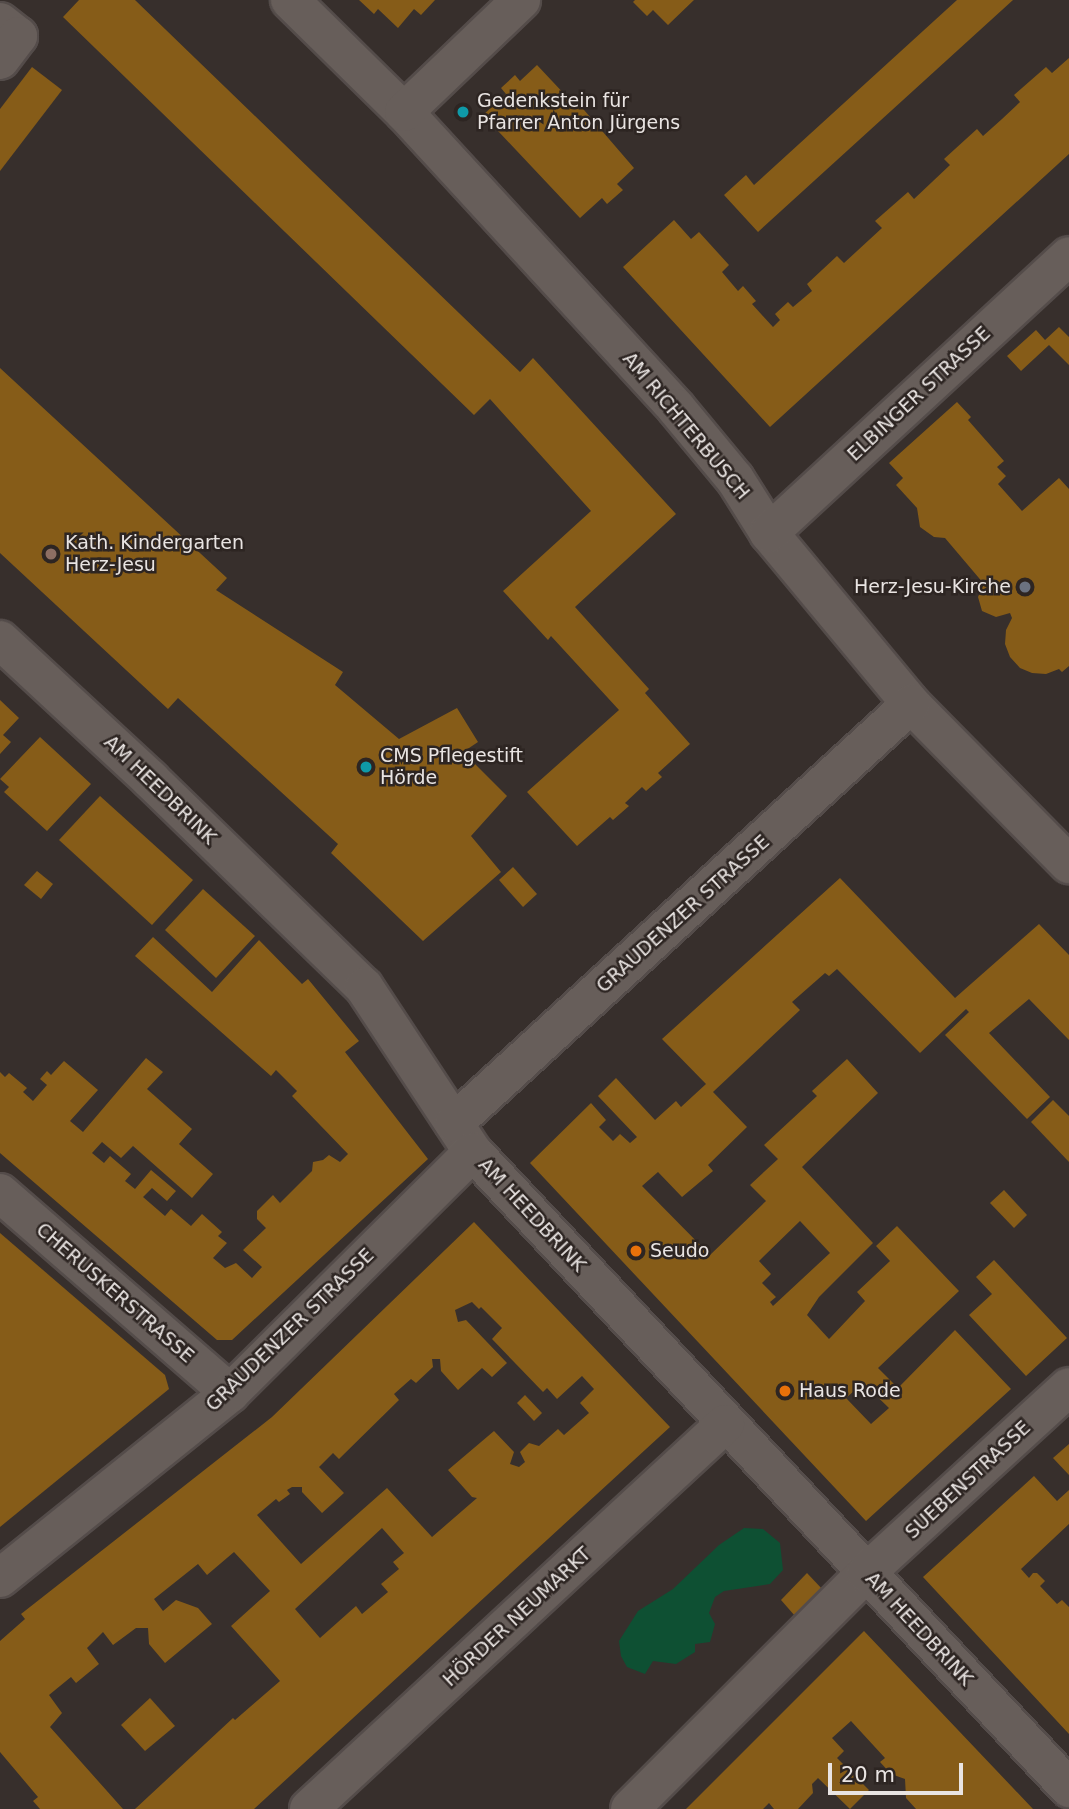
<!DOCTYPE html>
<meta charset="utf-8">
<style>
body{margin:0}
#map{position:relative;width:1069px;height:1809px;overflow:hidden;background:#372f2c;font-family:"DejaVu Sans",sans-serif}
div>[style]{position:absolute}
.green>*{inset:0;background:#0e5033}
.building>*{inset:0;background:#865c18}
.roads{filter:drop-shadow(2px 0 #544c4a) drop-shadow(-2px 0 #544c4a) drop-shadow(0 2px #544c4a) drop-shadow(0 -2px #544c4a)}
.minor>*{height:38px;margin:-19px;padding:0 19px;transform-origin:19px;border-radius:19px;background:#675e5a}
.dots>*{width:19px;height:19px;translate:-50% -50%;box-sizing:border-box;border:4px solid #2d2522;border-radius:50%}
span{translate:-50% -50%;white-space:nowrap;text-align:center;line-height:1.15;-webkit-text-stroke:5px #2d2522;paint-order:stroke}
.poi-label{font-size:19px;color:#e9e4e2}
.left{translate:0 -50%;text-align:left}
.right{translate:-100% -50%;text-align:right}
.street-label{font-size:19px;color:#e9e4e2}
.scale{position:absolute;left:828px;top:1763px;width:135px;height:32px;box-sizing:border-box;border:4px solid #e9e4e2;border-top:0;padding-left:9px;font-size:21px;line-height:24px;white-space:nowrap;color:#e9e4e2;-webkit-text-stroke:5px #2d2522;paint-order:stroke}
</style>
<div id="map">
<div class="green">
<i style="clip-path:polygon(744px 1528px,763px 1529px,780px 1543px,783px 1570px,770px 1584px,724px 1591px,715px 1597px,709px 1613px,715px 1624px,710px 1642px,695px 1644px,695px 1652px,676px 1664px,653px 1661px,645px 1674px,627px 1667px,621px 1656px,619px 1641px,638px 1611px,673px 1589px,719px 1545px)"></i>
</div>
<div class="building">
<i style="clip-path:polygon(79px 0,135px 0,520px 372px,533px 358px,676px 514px,575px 607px,649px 689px,645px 693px,690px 744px,658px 773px,662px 777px,646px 791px,642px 787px,625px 803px,629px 806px,613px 820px,610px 817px,577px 846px,527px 792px,619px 710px,551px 636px,548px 640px,503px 591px,591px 511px,490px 399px,474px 415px,63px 17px)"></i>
<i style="clip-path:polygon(359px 0,435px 0,421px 15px,414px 9px,398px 28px,378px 9px,374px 14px)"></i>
<i style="clip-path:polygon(635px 0,694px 0,668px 25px,653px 10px,647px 16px,633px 2px)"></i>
<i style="clip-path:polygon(957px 0,1013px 0,758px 232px,724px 195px,746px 175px,754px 185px)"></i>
<i style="clip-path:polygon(1069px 58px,1069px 154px,770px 427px,623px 267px,674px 220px,691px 239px,699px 232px,729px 265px,722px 272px,738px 291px,743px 286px,756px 301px,752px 304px,773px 327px,780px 320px,775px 314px,788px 302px,793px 307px,812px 291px,807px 284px,837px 256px,844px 263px,882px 228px,875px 221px,908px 192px,914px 199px,950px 165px,944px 159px,977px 129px,983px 136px,1002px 119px,1020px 102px,1014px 95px,1046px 67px,1052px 73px)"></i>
<i style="clip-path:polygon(537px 65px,568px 98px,572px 96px,634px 168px,617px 184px,623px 190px,607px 204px,602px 198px,580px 218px,483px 115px,506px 94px,501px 88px,515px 75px,520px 81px)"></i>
<i style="clip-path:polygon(32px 67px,62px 90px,0 171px,0 109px)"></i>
<i style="clip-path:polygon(1059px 327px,1069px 337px,1069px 365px,1049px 345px,1021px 371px,1007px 356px,1036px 330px,1045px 340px)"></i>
<i style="clip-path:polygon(0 368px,227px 578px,216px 590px,343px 672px,335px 685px,399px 739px,457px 708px,478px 742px,463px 752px,507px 796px,471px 836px,501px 872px,423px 941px,331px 853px,338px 844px,178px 698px,168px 709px,0 553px)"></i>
<i style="clip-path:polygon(957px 402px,971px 417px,968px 420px,1004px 461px,997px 467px,1006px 476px,998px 484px,1022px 511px,1059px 478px,1069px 489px,1069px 666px,1062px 672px,1059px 669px,1046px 674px,1032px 673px,1020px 668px,1010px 657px,1005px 644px,1006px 630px,1012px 618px,1010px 613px,996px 617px,982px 611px,978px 597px,984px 584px,945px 538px,934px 537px,920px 527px,917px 508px,896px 485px,903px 478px,889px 463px)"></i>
<i style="clip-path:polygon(0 700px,19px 718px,3px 735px,11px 742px,0 754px)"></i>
<i style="clip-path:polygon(40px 737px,91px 784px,47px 831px,4px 792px,9px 787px,0 779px)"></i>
<i style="clip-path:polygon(100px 796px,193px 880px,152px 925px,59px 840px)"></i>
<i style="clip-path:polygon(513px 867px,537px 894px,523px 907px,499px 880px)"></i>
<i style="clip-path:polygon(37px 871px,53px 884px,41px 899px,24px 885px)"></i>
<i style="clip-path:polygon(evenodd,840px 878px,955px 998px,1039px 924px,1069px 955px,1069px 1040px,1029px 999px,989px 1033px,1050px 1097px,1027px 1119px,945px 1035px,969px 1012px,966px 1009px,920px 1053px,837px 969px,829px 976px,825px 973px,792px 1002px,800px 1010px,713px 1092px,747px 1127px,708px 1165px,713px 1171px,682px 1197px,658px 1172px,642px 1186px,710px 1255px,766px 1201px,750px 1185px,778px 1159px,764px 1145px,817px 1096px,812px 1091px,847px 1059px,878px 1093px,802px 1167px,873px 1243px,819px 1297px,807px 1315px,829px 1339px,831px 1337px,865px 1301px,857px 1292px,890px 1261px,876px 1246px,897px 1226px,959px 1291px,878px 1368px,898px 1388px,955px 1330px,1011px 1389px,866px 1521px,530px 1163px,591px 1103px,606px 1120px,599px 1127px,613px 1141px,620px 1134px,630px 1143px,637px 1137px,598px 1096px,616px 1078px,655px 1120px,676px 1101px,681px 1107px,706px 1084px,662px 1039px,840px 878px,800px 1221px,830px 1253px,773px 1306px,770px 1302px,776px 1297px,762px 1283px,771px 1274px,759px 1261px,800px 1221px,840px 878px,863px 1383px,889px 1408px,871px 1424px,846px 1398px,863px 1383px)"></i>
<i style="clip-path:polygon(203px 889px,255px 936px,216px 978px,165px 930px)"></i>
<i style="clip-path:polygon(153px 937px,212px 992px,259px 940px,302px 984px,308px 979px,359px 1041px,345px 1052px,428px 1159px,232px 1340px,217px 1340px,0 1153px,0 1072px,5px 1077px,9px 1073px,27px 1088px,23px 1092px,33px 1101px,47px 1085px,40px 1079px,47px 1071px,51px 1075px,64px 1061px,98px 1090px,70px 1121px,83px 1132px,146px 1058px,163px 1072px,147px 1089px,192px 1129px,179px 1144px,213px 1174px,192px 1198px,133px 1146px,121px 1158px,102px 1142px,92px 1153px,104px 1163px,110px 1156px,131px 1174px,125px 1181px,135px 1189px,151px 1170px,176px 1191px,167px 1201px,152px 1188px,143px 1197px,165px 1216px,171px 1209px,191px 1226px,202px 1214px,222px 1232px,218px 1236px,227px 1243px,213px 1258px,225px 1268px,236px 1263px,252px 1278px,262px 1267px,243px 1250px,266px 1228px,257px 1219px,257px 1211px,273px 1195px,280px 1203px,312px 1171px,313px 1162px,323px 1160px,329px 1155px,340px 1162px,348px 1154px,292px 1096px,297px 1091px,276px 1070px,271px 1076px,135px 956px)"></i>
<i style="clip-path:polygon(1053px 1100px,1069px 1116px,1069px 1162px,1031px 1122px)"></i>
<i style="clip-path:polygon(1004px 1190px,1027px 1215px,1014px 1228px,990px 1203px)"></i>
<i style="clip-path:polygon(evenodd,474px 1222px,670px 1427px,254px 1809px,135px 1809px,233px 1718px,235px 1720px,280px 1681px,231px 1626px,270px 1591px,234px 1552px,207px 1575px,198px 1564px,154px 1599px,163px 1611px,176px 1600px,198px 1608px,212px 1624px,165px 1663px,149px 1644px,148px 1628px,136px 1628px,113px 1645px,103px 1632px,87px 1648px,99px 1664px,76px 1683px,71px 1677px,49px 1695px,62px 1713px,50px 1727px,123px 1809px,40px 1809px,33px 1801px,38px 1797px,0 1752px,0 1641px,25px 1619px,21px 1614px,272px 1417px,474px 1222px,472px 1302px,479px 1309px,481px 1307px,502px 1328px,492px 1339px,543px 1392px,547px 1388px,557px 1399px,582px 1376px,594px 1389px,580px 1403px,589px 1413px,564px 1435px,558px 1429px,539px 1446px,529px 1443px,520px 1452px,525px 1462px,519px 1467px,510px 1464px,514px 1452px,494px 1431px,448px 1470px,472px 1497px,477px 1498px,432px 1537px,387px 1488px,301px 1564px,257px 1515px,276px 1499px,279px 1502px,290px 1494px,287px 1490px,292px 1487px,302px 1487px,302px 1492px,322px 1513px,344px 1493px,319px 1467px,333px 1453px,339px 1459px,399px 1400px,394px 1394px,411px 1379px,416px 1383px,433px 1367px,432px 1359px,440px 1359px,441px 1371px,458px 1390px,482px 1368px,492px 1377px,507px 1363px,466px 1320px,458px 1322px,455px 1310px,472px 1302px,474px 1222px,382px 1528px,404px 1553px,393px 1562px,399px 1569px,381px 1584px,388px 1592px,362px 1614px,356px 1606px,320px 1638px,295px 1609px,382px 1528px)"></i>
<i style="clip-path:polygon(0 1233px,165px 1375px,169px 1389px,0 1527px)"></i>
<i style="clip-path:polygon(994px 1260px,1067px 1338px,1026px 1376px,969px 1315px,992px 1294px,976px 1277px)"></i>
<i style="clip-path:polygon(525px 1395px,542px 1413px,534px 1421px,517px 1403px)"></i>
<i style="clip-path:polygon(1069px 1444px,1069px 1475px,1053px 1458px)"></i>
<i style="clip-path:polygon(1034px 1476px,1057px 1501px,1069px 1490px,1069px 1524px,1021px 1569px,1029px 1578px,1033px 1573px,1037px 1573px,1045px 1581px,1040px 1586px,1057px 1604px,1062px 1600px,1069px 1607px,1069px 1734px,923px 1577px)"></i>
<i style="clip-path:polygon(807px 1573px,823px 1590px,795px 1616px,781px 1600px)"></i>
<i style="clip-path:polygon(864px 1631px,1033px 1809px,916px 1809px,906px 1798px,905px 1779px,891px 1774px,880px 1762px,885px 1758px,851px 1721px,832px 1738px,844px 1751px,837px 1758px,869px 1790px,850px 1809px,818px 1778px,812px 1784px,813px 1793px,798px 1809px,774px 1809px,769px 1803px,763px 1809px,686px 1809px)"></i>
<i style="clip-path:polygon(150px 1698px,175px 1726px,145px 1751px,121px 1725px)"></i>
</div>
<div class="roads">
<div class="minor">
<i style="left:290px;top:0;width:160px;rotate:44.5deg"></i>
<i style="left:404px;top:112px;width:402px;rotate:47.4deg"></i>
<i style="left:676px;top:408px;width:92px;rotate:50.3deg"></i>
<i style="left:735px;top:479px;width:64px;rotate:57.8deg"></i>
<i style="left:769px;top:533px;width:222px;rotate:50.3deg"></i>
<i style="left:911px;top:704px;width:225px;rotate:45.4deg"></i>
<i style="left:0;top:22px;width:23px;rotate:38deg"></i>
<i style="left:18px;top:36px;width:30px;rotate:127deg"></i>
<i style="left:404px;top:112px;width:162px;rotate:-43.7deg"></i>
<i style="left:769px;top:533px;width:408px;rotate:-42.7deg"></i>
<i style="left:0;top:640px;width:205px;rotate:42.8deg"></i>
<i style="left:150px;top:779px;width:298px;rotate:44.2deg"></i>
<i style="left:364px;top:987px;width:198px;rotate:56.6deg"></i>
<i style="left:473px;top:1152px;width:872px;rotate:46.86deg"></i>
<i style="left:454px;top:1123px;width:620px;rotate:-42.52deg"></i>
<i style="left:0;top:1193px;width:305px;rotate:41deg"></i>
<i style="left:0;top:1578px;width:295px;rotate:-38.8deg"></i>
<i style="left:230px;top:1393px;width:342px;rotate:-44.8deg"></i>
<i style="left:309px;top:1809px;width:567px;rotate:-42.78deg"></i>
<i style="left:630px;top:1809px;width:334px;rotate:-45deg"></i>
<i style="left:866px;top:1573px;width:275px;rotate:-42.5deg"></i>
</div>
</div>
<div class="dots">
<i style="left:463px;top:112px;background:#0f9aa8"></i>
<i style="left:51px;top:554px;background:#8d6e63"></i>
<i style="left:1025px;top:587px;background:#6b7280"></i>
<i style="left:366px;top:767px;background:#0f9aa8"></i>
<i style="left:636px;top:1251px;background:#e8710a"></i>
<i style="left:785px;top:1391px;background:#e8710a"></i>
</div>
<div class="poi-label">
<span class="left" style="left:477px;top:112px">Gedenkstein für<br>Pfarrer Anton Jürgens</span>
<span class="left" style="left:65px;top:554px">Kath. Kindergarten<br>Herz-Jesu</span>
<span class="right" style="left:1011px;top:587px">Herz-Jesu-Kirche</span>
<span class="left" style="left:380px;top:767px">CMS Pflegestift<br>Hörde</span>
<span class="left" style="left:650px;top:1251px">Seudo</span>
<span class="left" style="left:799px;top:1391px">Haus Rode</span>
</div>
<div class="street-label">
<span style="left:919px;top:394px;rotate:-43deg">ELBINGER STRASSE</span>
<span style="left:686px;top:426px;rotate:50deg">AM RICHTERBUSCH</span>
<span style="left:160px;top:790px;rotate:44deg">AM HEEDBRINK</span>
<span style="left:683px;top:914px;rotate:-42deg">GRAUDENZER STRASSE</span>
<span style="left:532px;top:1215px;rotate:47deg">AM HEEDBRINK</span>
<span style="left:115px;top:1293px;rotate:41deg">CHERUSKERSTRASSE</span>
<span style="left:290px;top:1330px;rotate:-44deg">GRAUDENZER STRASSE</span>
<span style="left:968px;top:1480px;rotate:-43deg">SUEBENSTRASSE</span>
<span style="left:517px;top:1617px;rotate:-43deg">HÖRDER NEUMARKT</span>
<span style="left:919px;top:1629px;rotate:47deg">AM HEEDBRINK</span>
</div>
<div class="scale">20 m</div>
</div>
